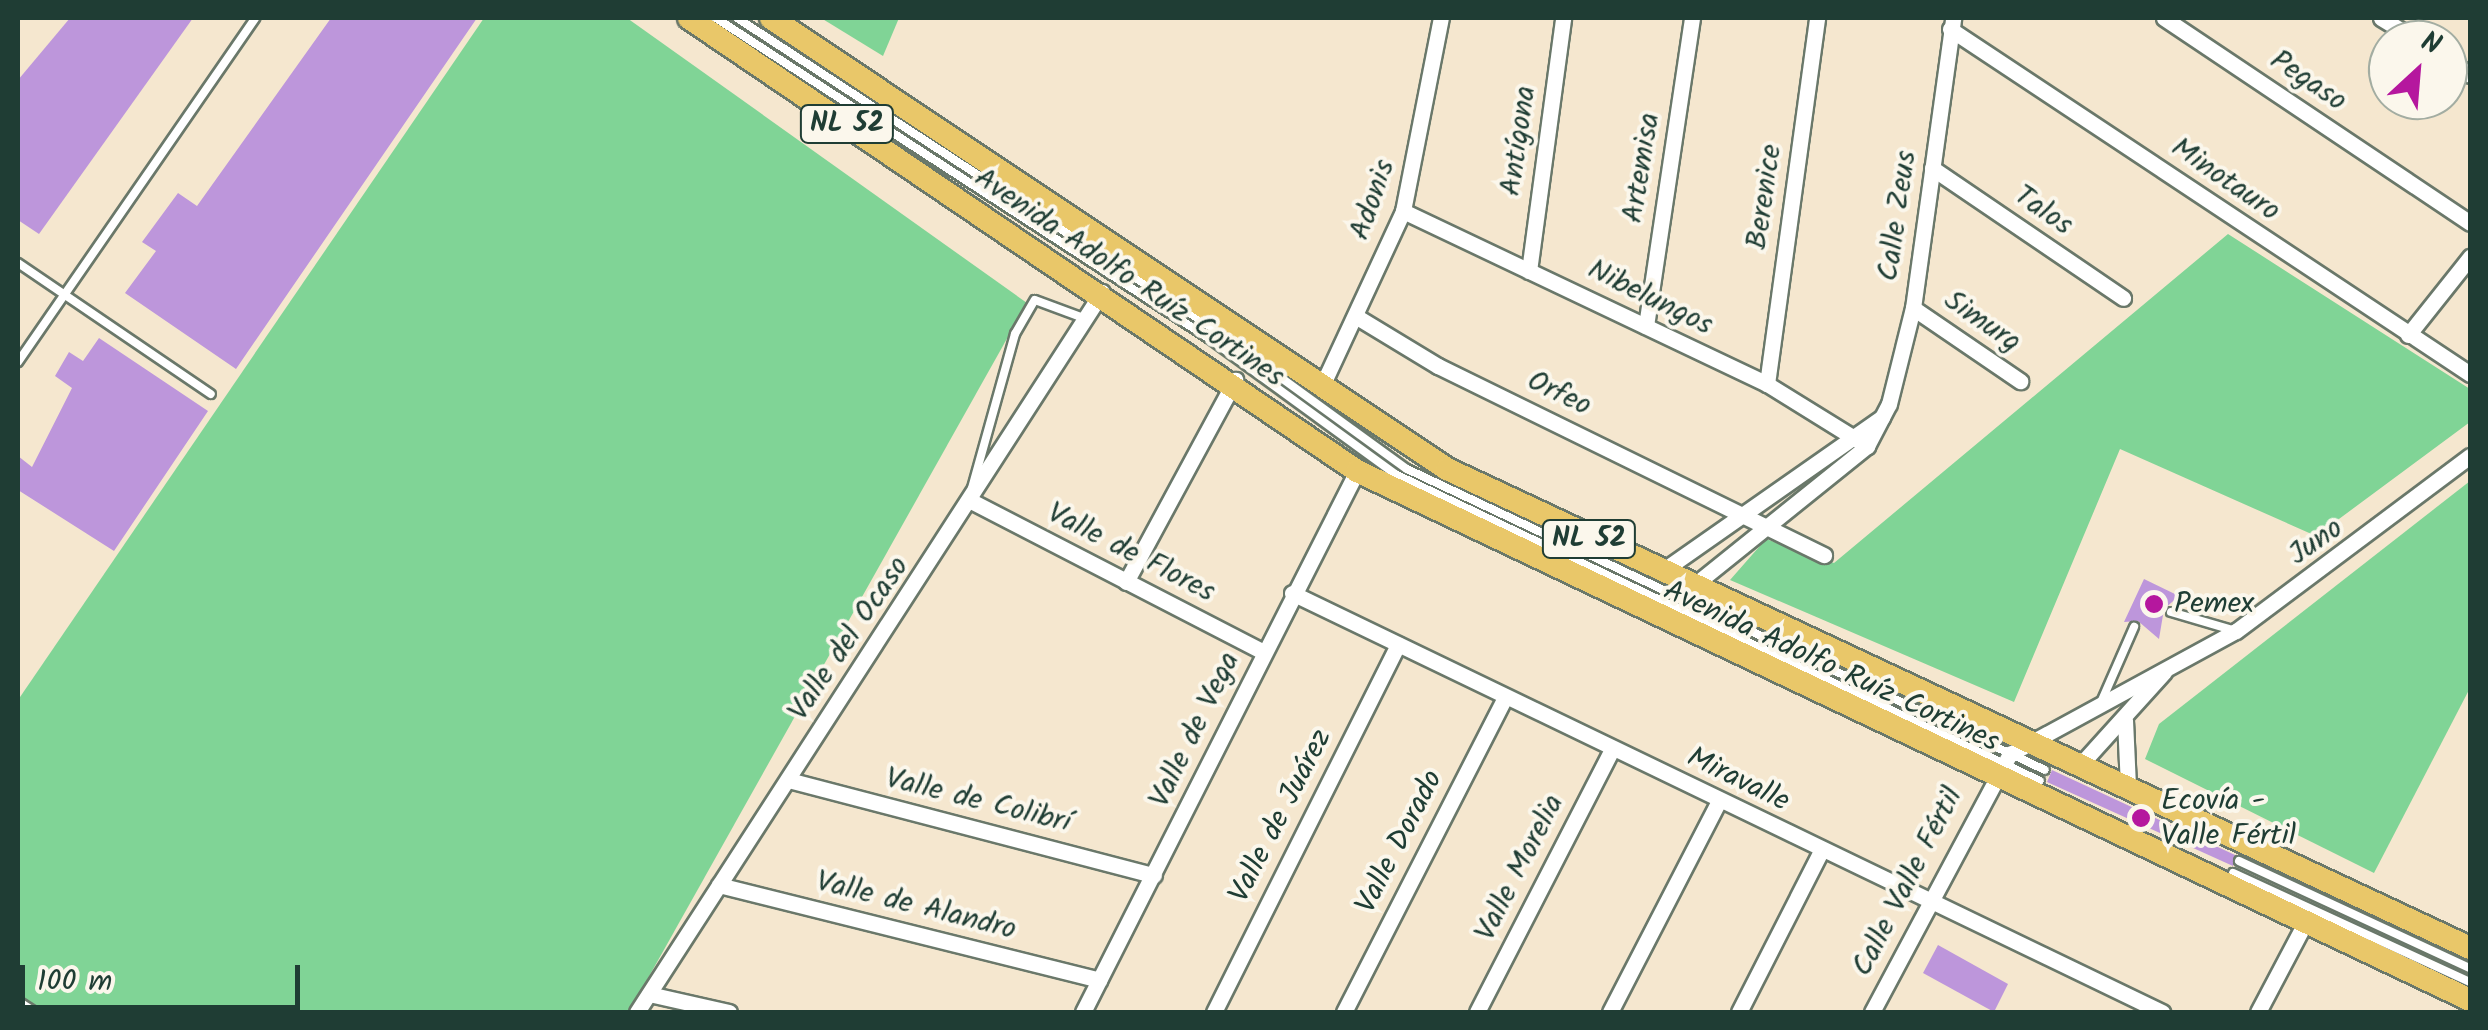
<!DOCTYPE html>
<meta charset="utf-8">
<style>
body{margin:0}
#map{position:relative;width:2488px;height:1030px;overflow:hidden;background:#f5e7cf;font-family:Kalam,sans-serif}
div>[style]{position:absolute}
.green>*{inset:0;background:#80d496}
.building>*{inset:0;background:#bd96db}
.roads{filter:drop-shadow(2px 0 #6a786a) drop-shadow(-2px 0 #6a786a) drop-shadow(0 2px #6a786a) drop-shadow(0 -2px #6a786a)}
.service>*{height:8px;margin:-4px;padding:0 4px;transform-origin:4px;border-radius:4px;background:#fff}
.minor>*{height:15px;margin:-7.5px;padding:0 7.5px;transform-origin:7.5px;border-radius:7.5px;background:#fff}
.primary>*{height:22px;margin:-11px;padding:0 11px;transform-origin:11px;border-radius:11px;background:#e9c769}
.dots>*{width:28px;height:28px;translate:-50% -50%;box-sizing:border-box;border:5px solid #fbf7ec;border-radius:50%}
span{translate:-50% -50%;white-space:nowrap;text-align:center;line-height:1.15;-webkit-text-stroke:8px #fbf7ec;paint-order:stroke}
.shield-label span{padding:2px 8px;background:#fbf7ec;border:2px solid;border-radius:8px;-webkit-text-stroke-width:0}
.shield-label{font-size:28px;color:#1f3d34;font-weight:700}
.street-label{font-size:30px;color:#1f3d34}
.poi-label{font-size:30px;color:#1f3d34}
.left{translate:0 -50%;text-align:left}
.frame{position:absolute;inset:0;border:20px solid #1f3d34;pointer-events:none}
.north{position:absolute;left:2368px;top:20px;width:100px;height:100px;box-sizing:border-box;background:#fbf7ec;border:2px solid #a3ada2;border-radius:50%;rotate:26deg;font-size:28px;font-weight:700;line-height:40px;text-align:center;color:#1f3d34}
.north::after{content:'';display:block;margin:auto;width:35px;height:45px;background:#b5179e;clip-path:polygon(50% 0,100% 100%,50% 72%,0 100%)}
.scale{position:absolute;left:20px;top:965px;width:280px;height:45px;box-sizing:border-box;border:5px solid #1f3d34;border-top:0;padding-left:12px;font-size:30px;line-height:35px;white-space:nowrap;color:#1f3d34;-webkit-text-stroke:8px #fbf7ec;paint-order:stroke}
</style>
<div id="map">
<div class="green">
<i style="clip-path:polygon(484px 18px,627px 18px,1027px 303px,629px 1012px,18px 1012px,18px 700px)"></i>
<i style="clip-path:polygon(821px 18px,899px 18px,883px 56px)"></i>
<i style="clip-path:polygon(2228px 234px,2470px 389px,2470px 422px,2316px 536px,2120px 449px,2014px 702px,1730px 580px,1766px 539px,1834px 563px)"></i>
<i style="clip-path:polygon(2470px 481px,2470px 688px,2374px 873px,2145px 759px,2159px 724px)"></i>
</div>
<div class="building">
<i style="clip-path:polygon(70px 18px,193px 18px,39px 234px,18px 220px,18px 80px)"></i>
<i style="clip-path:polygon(331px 18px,477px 18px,236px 369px,125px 293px,156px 251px,142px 242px,178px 193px,197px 206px)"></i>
<i style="clip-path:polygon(99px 338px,208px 411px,114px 551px,18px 490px,18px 456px,32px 467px,72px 388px,55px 376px,69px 352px,83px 361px)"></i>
<i style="clip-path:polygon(2144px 579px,2179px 596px,2164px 609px,2159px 639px,2138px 621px,2124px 622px)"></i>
<i style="clip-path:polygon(2052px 770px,2235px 855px,2233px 866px,2047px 782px)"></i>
<i style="clip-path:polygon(1938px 945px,2008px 984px,1994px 1012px,1923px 973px)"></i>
</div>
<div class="roads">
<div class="service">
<i style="left:716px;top:18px;width:589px;rotate:33.02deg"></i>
<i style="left:1210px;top:339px;width:229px;rotate:36.1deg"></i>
<i style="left:1395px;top:474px;width:714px;rotate:25.45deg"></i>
<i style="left:737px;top:18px;width:569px;rotate:33.1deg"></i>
<i style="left:1214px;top:329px;width:238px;rotate:36deg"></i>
<i style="left:1407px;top:469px;width:705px;rotate:25.26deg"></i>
<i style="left:18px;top:263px;width:233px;rotate:34.2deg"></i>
<i style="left:18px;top:362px;width:418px;rotate:-55.4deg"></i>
<i style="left:972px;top:488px;width:160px;rotate:-74.4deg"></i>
<i style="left:1015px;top:334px;width:39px;rotate:-60deg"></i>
<i style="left:1035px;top:300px;width:54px;rotate:20.4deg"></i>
<i style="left:2171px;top:612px;width:68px;rotate:16.3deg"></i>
<i style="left:2102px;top:700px;width:80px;rotate:-66.3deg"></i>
<i style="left:2239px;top:861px;width:255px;rotate:24.9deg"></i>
<i style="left:2233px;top:873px;width:261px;rotate:24.7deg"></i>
<i style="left:18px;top:1001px;width:20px;rotate:33deg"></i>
</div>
<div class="minor">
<i style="left:2164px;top:18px;width:368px;rotate:33.8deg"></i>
<i style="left:2381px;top:18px;width:42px;rotate:31.4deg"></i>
<i style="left:1950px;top:29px;width:624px;rotate:33.56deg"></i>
<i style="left:2448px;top:60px;width:27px;rotate:34deg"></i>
<i style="left:1932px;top:168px;width:231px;rotate:34.2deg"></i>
<i style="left:1403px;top:211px;width:403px;rotate:25.4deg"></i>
<i style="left:1767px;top:384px;width:118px;rotate:31.8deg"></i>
<i style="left:1529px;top:271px;width:255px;rotate:-82.3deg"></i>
<i style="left:1913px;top:308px;width:130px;rotate:34.3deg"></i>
<i style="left:1357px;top:317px;width:95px;rotate:31.2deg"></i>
<i style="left:1438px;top:366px;width:430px;rotate:26.1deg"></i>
<i style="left:1646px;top:326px;width:311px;rotate:-81.5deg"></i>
<i style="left:2408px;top:335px;width:100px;rotate:-51.5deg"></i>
<i style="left:1767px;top:384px;width:369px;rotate:-82.2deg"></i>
<i style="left:1321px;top:388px;width:195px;rotate:-65.1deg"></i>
<i style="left:1403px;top:211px;width:197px;rotate:-78.9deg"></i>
<i style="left:973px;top:502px;width:327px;rotate:27.3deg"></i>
<i style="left:1661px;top:572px;width:270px;rotate:-35deg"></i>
<i style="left:1126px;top:582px;width:230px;rotate:-61.6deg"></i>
<i style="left:1693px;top:586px;width:223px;rotate:-38.8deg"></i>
<i style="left:1867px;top:446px;width:47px;rotate:-62.4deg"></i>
<i style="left:1889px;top:404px;width:99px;rotate:-76deg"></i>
<i style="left:1913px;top:308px;width:293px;rotate:-82.1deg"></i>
<i style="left:1292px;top:593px;width:966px;rotate:25.72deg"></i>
<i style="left:2125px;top:720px;width:66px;rotate:87.4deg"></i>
<i style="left:2081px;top:764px;width:124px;rotate:-47.9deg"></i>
<i style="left:788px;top:780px;width:378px;rotate:14.6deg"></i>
<i style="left:719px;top:885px;width:392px;rotate:14deg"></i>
<i style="left:649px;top:994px;width:82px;rotate:12.7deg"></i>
<i style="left:637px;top:1012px;width:857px;rotate:-57.14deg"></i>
<i style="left:1083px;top:1012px;width:606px;rotate:-63.14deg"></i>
<i style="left:1214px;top:1012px;width:411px;rotate:-63.4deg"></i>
<i style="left:1344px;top:1012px;width:354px;rotate:-62.9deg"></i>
<i style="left:1477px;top:1012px;width:296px;rotate:-62.8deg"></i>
<i style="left:1610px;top:1012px;width:237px;rotate:-62.7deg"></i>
<i style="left:1739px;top:1012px;width:181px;rotate:-63deg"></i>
<i style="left:1872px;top:1012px;width:293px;rotate:-61.9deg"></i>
<i style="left:2010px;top:754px;width:257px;rotate:-28.6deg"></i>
<i style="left:2236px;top:631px;width:292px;rotate:-36.8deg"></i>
<i style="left:2258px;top:1012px;width:101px;rotate:-62.2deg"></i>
</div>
<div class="primary">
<i style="left:689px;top:18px;width:807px;rotate:34.14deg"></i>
<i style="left:1357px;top:471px;width:1232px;rotate:25.42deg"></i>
<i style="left:771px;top:18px;width:813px;rotate:33.71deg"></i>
<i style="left:1447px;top:469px;width:1130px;rotate:25.09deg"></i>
</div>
</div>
<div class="dots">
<i style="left:2154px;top:604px;background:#b5179e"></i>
<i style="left:2141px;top:818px;background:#b5179e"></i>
</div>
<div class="shield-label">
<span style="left:847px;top:124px">NL 52</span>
<span style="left:1589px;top:539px">NL 52</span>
</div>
<div class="street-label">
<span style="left:2308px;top:81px;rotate:34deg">Pegaso</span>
<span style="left:1519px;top:141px;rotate:-82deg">Antígona</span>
<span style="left:1642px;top:168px;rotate:-81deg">Artemisa</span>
<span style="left:2225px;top:180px;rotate:34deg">Minotauro</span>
<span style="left:1765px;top:197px;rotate:-82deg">Berenice</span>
<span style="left:1373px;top:200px;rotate:-71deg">Adonis</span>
<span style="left:2043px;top:211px;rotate:34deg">Talos</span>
<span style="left:1898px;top:216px;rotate:-82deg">Calle Zeus</span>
<span style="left:1129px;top:278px;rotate:34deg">Avenida Adolfo Ruíz Cortines</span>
<span style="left:1650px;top:298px;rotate:26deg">Nibelungos</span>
<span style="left:1982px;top:322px;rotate:34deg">Simurg</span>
<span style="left:1559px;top:394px;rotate:25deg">Orfeo</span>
<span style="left:2316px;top:542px;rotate:-35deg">Juno</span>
<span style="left:1131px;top:553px;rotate:27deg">Valle de Flores</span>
<span style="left:849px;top:639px;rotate:-56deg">Valle del Ocaso</span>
<span style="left:1831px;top:667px;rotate:25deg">Avenida Adolfo Ruíz Cortines</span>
<span style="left:1195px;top:730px;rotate:-64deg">Valle de Vega</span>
<span style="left:1738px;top:780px;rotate:26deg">Miravalle</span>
<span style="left:978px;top:801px;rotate:14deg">Valle de Colibrí</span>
<span style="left:1281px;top:816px;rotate:-63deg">Valle de Juárez</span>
<span style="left:1400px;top:842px;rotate:-63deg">Valle Dorado</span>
<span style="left:1520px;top:868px;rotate:-63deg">Valle Morelia</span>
<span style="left:1908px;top:882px;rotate:-63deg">Calle Valle Fértil</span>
<span style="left:916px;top:906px;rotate:14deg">Valle de Alandro</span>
</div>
<div class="poi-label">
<span class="left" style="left:2174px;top:604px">Pemex</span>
<span class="left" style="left:2161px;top:818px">Ecovía -<br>Valle Fértil</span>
</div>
<div class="frame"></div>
<div class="north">N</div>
<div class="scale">100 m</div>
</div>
